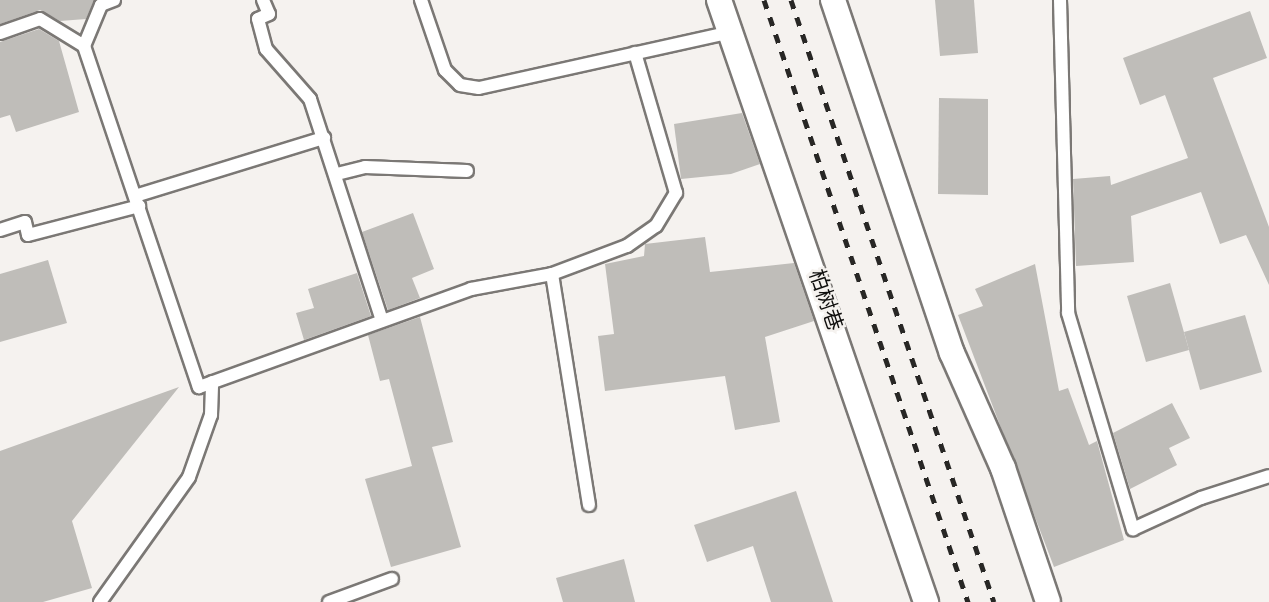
<!DOCTYPE html>
<meta charset="utf-8">
<style>
body{margin:0}
#map{position:relative;width:1269px;height:602px;overflow:hidden;background:#f5f2ef;font-family:"PT Sans Narrow","Noto Sans SC",sans-serif}
div>[style]{position:absolute}
.building>*{inset:0;background:#bfbdb9}
.roads{filter:drop-shadow(2px 0 #7b7875) drop-shadow(-2px 0 #7b7875) drop-shadow(0 2px #7b7875) drop-shadow(0 -2px #7b7875)}
.service>*{height:12px;margin:-6px;padding:0 6px;transform-origin:6px;border-radius:6px;background:#fff}
.minor>*{height:24px;margin:-12px;padding:0 12px;transform-origin:12px;border-radius:12px;background:#fff}
.rail>*{height:5px;margin-top:-2.5px;transform-origin:0;background:repeating-linear-gradient(90deg,#282725 0 9px,transparent 0 18px)}
span{translate:-50% -50%;white-space:nowrap;text-align:center;line-height:1.15;-webkit-text-stroke:5px #f5f2ef;paint-order:stroke}
.street-label{font-size:21px;color:#100f0e}
</style>
<div id="map">
<div class="building">
<i style="clip-path:polygon(0 0,94px 0,86px 19px,60px 21px,40px 10px,0 24px)"></i>
<i style="clip-path:polygon(935px 0,974px 0,978px 53px,940px 56px)"></i>
<i style="clip-path:polygon(1250px 11px,1267px 58px,1213px 78px,1269px 227px,1269px 285px,1246px 235px,1220px 244px,1201px 192px,1131px 216px,1134px 262px,1076px 266px,1073px 179px,1110px 176px,1111px 185px,1188px 158px,1165px 95px,1140px 105px,1123px 58px)"></i>
<i style="clip-path:polygon(39px 29px,59px 41px,79px 112px,16px 132px,10px 115px,0 118px,0 42px)"></i>
<i style="clip-path:polygon(939px 98px,988px 99px,988px 195px,938px 194px)"></i>
<i style="clip-path:polygon(742px 113px,760px 164px,731px 174px,681px 179px,674px 124px)"></i>
<i style="clip-path:polygon(413px 213px,434px 269px,412px 278px,420px 298px,388px 310px,362px 232px)"></i>
<i style="clip-path:polygon(705px 237px,710px 272px,794px 263px,814px 321px,765px 337px,780px 422px,735px 430px,725px 376px,605px 391px,598px 336px,614px 334px,605px 264px,644px 256px,645px 244px)"></i>
<i style="clip-path:polygon(48px 260px,67px 323px,0 342px,0 274px)"></i>
<i style="clip-path:polygon(1035px 264px,1059px 391px,1068px 388px,1089px 445px,1097px 441px,1124px 540px,1054px 567px,958px 315px,983px 306px,975px 289px)"></i>
<i style="clip-path:polygon(357px 273px,371px 316px,304px 340px,296px 313px,314px 308px,308px 289px)"></i>
<i style="clip-path:polygon(1170px 283px,1189px 350px,1146px 362px,1127px 296px)"></i>
<i style="clip-path:polygon(1245px 315px,1262px 372px,1200px 390px,1184px 332px)"></i>
<i style="clip-path:polygon(420px 317px,453px 442px,432px 447px,461px 547px,391px 567px,365px 479px,412px 466px,389px 379px,380px 381px,368px 335px)"></i>
<i style="clip-path:polygon(179px 387px,72px 521px,92px 588px,43px 602px,0 602px,0 451px)"></i>
<i style="clip-path:polygon(1172px 403px,1190px 438px,1169px 448px,1177px 465px,1130px 489px,1113px 433px)"></i>
<i style="clip-path:polygon(796px 491px,833px 602px,771px 602px,753px 546px,707px 562px,694px 525px)"></i>
<i style="clip-path:polygon(624px 559px,635px 602px,563px 602px,556px 578px)"></i>
</div>
<div class="roads">
<div class="service">
<i style="left:263px;top:0;width:15px;rotate:67deg"></i>
<i style="left:269px;top:14px;width:12px;rotate:156deg"></i>
<i style="left:258px;top:19px;width:31px;rotate:75deg"></i>
<i style="left:266px;top:49px;width:67px;rotate:48.7deg"></i>
<i style="left:310px;top:99px;width:233px;rotate:72deg"></i>
<i style="left:421px;top:0;width:74px;rotate:71.1deg"></i>
<i style="left:445px;top:70px;width:21px;rotate:45deg"></i>
<i style="left:460px;top:85px;width:19px;rotate:9deg"></i>
<i style="left:479px;top:88px;width:258px;rotate:-12.5deg"></i>
<i style="left:1060px;top:0;width:313px;rotate:88.5deg"></i>
<i style="left:1068px;top:313px;width:226px;rotate:73.3deg"></i>
<i style="left:1133px;top:529px;width:75px;rotate:-24.5deg"></i>
<i style="left:1201px;top:498px;width:71px;rotate:-17.9deg"></i>
<i style="left:0;top:33px;width:42px;rotate:-19.3deg"></i>
<i style="left:40px;top:19px;width:52px;rotate:31.5deg"></i>
<i style="left:84px;top:46px;width:360px;rotate:71.4deg"></i>
<i style="left:199px;top:387px;width:289px;rotate:-19.8deg"></i>
<i style="left:471px;top:289px;width:82px;rotate:-10.5deg"></i>
<i style="left:552px;top:274px;width:80px;rotate:-20.5deg"></i>
<i style="left:627px;top:246px;width:35px;rotate:-35deg"></i>
<i style="left:656px;top:226px;width:39px;rotate:-59deg"></i>
<i style="left:676px;top:193px;width:146px;rotate:-106.3deg"></i>
<i style="left:84px;top:46px;width:44px;rotate:-67.5deg"></i>
<i style="left:101px;top:5px;width:14px;rotate:-21deg"></i>
<i style="left:337px;top:174px;width:29px;rotate:-14deg"></i>
<i style="left:365px;top:167px;width:102px;rotate:2.2deg"></i>
<i style="left:135px;top:196px;width:198px;rotate:-17.1deg"></i>
<i style="left:0;top:230px;width:26px;rotate:-18deg"></i>
<i style="left:25px;top:222px;width:13px;rotate:77deg"></i>
<i style="left:28px;top:235px;width:115px;rotate:-14.6deg"></i>
<i style="left:552px;top:274px;width:234px;rotate:80.9deg"></i>
<i style="left:100px;top:602px;width:153px;rotate:-54.5deg"></i>
<i style="left:189px;top:477px;width:66px;rotate:-70.5deg"></i>
<i style="left:211px;top:415px;width:33px;rotate:-88deg"></i>
<i style="left:329px;top:602px;width:67px;rotate:-20.1deg"></i>
</div>
<div class="minor">
<i style="left:719px;top:0;width:637px;rotate:71.02deg"></i>
<i style="left:833px;top:0;width:373px;rotate:71.4deg"></i>
<i style="left:952px;top:353px;width:126px;rotate:66.1deg"></i>
<i style="left:1003px;top:468px;width:141px;rotate:71.4deg"></i>
</div>
</div>
<div class="rail">
<i style="left:764px;top:0;width:636px;rotate:71.28deg"></i>
<i style="left:791px;top:0;width:635px;rotate:71.37deg"></i>
</div>
<div class="street-label">
<span style="left:826px;top:300px;rotate:71deg">柏树巷</span>
</div>
</div>
